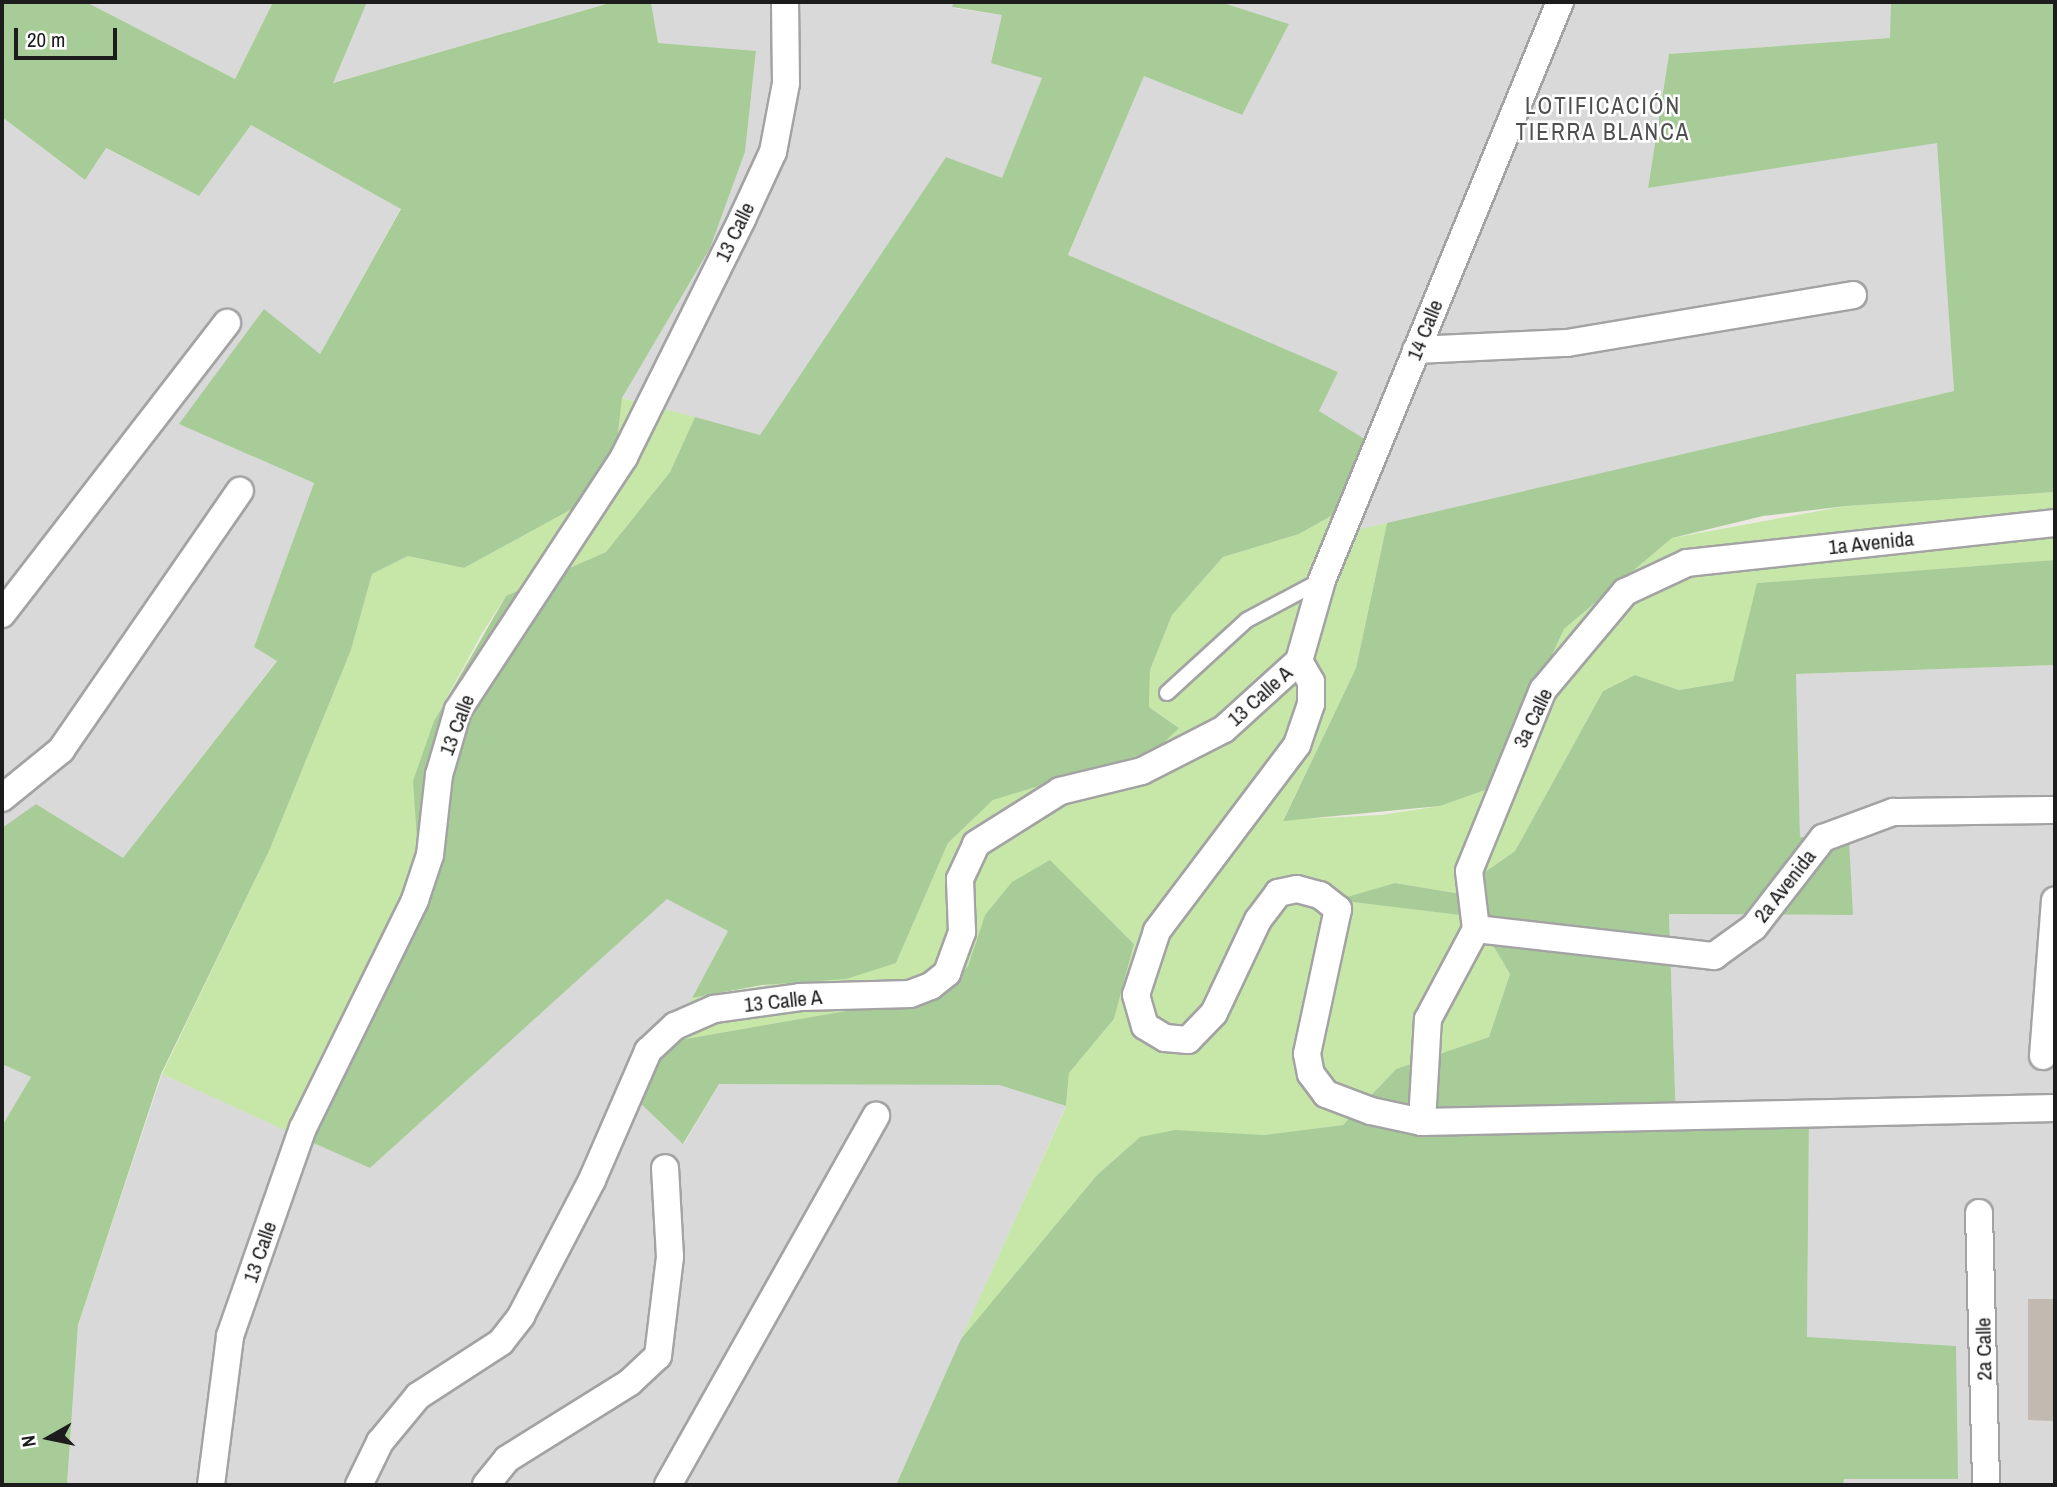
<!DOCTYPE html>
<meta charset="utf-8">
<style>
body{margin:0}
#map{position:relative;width:2057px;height:1487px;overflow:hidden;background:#ede9e2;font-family:"Archivo Narrow",sans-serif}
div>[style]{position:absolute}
.residential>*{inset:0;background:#dad9d9}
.grass>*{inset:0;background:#c7e7a8}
.forest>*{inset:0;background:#a7cc97}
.building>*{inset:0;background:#c2b9b1}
.roads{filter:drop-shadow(2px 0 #a3a3a3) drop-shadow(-2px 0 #a3a3a3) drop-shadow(0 2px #a3a3a3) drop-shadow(0 -2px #a3a3a3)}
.lane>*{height:14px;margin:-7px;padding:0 7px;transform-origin:7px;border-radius:7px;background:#fff}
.street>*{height:26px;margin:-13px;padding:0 13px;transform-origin:13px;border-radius:13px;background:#fff}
span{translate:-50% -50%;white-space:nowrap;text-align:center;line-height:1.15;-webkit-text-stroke:5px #fff;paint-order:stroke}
.street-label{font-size:21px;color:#1c1c1c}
.neighbourhood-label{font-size:23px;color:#4f4f4f;letter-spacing:2px}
.frame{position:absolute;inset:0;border:4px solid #1c1c1c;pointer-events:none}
.north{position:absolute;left:14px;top:1403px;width:70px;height:70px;-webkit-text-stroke:5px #fff;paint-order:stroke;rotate:261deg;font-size:19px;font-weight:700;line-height:28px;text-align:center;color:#1c1c1c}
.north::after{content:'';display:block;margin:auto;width:24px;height:32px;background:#1c1c1c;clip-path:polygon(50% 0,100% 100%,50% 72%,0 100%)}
.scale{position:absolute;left:14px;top:28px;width:103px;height:32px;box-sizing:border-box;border:4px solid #1c1c1c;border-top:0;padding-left:9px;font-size:21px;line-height:24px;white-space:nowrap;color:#1c1c1c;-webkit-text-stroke:5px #fff;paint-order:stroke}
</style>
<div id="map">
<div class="residential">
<i style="clip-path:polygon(86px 2px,273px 2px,235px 79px)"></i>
<i style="clip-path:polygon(367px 2px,613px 2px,332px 83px)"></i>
<i style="clip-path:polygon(651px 2px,954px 2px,953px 8px,1002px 15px,1042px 78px,1002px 179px,946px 157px,760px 435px,622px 398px,710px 247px,745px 152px,756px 52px,658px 43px)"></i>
<i style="clip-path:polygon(1220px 2px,1891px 2px,1891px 38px,1669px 54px,1648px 188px,1938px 142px,1954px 391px,1338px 535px,1319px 410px,1338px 372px,1068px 256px,1144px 75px,1241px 115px,1289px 24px)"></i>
<i style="clip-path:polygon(2px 117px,85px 180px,105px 148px,199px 196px,251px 125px,401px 208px,320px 354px,180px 424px,314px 483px,254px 647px,277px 660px,123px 859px,36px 804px,2px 828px)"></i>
<i style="clip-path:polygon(2055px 665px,2055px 1485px,1843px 1485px,1807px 1338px,1809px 1118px,1676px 1121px,1669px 914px,1853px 915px,1800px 837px,1795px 674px)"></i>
<i style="clip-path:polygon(667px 898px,728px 931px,637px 1100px,684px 1144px,719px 1084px,999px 1085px,1066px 1106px,896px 1485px,67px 1485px,78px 1325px,162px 1074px,370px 1168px)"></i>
<i style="clip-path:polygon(2px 1064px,31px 1077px,2px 1126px)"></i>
</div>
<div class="grass">
<i style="clip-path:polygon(622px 398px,695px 417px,670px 472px,606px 552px,506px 596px,481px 635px,434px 721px,419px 869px,291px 1133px,162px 1074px,269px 851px,351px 650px,372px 574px,408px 556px,464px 568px,572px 509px,615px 460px)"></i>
<i style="clip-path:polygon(2055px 492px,2055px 560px,1758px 583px,1733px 681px,1679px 690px,1635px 675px,1603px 691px,1515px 851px,1455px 893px,1395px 883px,1340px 900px,1476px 917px,1510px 974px,1489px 1037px,1396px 1069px,1343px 1125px,1263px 1135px,1140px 1137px,1097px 1175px,961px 1339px,1066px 1107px,1069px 1073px,1114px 1019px,1134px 944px,1050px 861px,985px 915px,968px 966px,943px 994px,668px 1042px,692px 998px,896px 963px,948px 843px,993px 800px,1178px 727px,1149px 707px,1150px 670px,1172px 615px,1223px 557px,1299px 534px,1349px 506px,1339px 534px,1387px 523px,1356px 668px,1283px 820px,1381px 815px,1440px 806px,1491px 788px,1564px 629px,1672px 538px,1846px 506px)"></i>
</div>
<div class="forest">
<i style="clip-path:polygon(2px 2px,86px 2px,235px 79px,273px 2px,367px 2px,333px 83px,613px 2px,651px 2px,658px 43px,756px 51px,745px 152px,710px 248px,622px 398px,615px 460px,572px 509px,464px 568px,408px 556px,372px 574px,351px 650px,269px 851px,161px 1074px,78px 1325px,67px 1485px,2px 1485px,2px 1126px,31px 1077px,2px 1064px,2px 828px,36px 804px,123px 858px,277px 661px,254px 647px,314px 483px,179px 424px,264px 309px,320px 354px,401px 209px,251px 125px,199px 196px,106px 148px,85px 180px,2px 117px)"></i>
<i style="clip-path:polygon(954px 2px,1220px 2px,1289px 24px,1242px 115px,1144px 76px,1068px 255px,1338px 372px,1319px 411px,1371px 443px,1349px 506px,1299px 534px,1223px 557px,1172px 615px,1150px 670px,1149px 707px,1179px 728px,1156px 750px,993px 800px,948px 843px,896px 963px,846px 979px,762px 985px,692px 998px,728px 931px,667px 899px,370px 1168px,291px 1133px,419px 869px,413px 781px,434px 721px,506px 596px,606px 552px,670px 472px,695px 417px,760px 435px,946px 157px,1002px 178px,1042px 78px,991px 63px,1002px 15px,952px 7px)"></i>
<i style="clip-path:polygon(1891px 2px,2055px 2px,2055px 492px,1846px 506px,1763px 516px,1672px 538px,1564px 629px,1491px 788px,1440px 806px,1283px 821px,1356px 668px,1387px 523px,1954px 391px,1937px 143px,1648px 188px,1669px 54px,1890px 38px)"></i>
<i style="clip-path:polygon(2055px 560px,2055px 665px,1796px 674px,1800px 837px,1849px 840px,1853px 915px,1669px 914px,1676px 1120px,1809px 1118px,1807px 1337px,1956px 1346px,1958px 1479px,1844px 1479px,1843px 1485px,896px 1485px,961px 1339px,1097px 1175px,1140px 1137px,1175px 1130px,1263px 1135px,1343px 1125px,1396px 1069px,1489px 1037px,1510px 974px,1476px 917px,1337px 900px,1395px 883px,1455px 893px,1515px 851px,1603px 691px,1635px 675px,1679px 690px,1733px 681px,1757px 583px)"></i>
<i style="clip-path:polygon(1050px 860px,1134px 944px,1114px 1019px,1069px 1073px,1066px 1106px,999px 1085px,719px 1084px,683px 1144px,637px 1100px,668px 1042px,943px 994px,968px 966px,985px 915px,1012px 882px)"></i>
</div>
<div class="building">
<i style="clip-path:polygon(2028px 1299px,2055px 1299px,2055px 1421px,2028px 1420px)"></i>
</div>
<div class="roads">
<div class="lane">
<i style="left:1167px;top:693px;width:108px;rotate:-42.4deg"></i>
<i style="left:1247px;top:620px;width:85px;rotate:-28.1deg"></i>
</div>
<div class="street">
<i style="left:1416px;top:350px;width:151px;rotate:-2.7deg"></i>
<i style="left:1567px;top:343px;width:290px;rotate:-9.5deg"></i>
<i style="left:2px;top:614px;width:368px;rotate:-52.3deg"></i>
<i style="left:1299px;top:661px;width:24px;rotate:60deg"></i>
<i style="left:1311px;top:682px;width:22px;rotate:90deg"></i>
<i style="left:1311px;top:704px;width:43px;rotate:108.9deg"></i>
<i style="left:1297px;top:745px;width:233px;rotate:127deg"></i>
<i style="left:1157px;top:931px;width:67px;rotate:108.2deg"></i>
<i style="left:1136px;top:995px;width:32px;rotate:74deg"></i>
<i style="left:1145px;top:1026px;width:23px;rotate:31deg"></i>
<i style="left:1165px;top:1038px;width:23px;rotate:5deg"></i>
<i style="left:1188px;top:1040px;width:37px;rotate:-46deg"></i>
<i style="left:1214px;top:1013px;width:103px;rotate:-64.7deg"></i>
<i style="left:1258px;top:920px;width:34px;rotate:-53deg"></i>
<i style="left:1278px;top:893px;width:19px;rotate:-12deg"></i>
<i style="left:1297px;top:889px;width:24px;rotate:15deg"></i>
<i style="left:1320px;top:895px;width:23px;rotate:38deg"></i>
<i style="left:1338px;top:909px;width:148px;rotate:102.1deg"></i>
<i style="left:1307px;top:1054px;width:20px;rotate:79deg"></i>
<i style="left:1311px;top:1074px;width:25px;rotate:53deg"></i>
<i style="left:1326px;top:1094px;width:48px;rotate:20.7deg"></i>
<i style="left:1371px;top:1111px;width:52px;rotate:12.2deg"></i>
<i style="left:1422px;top:1122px;width:633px;rotate:-1.27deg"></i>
<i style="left:2px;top:798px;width:76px;rotate:-39.1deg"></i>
<i style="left:61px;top:750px;width:315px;rotate:-55.4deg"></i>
<i style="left:1476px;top:929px;width:58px;rotate:-96.9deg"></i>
<i style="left:1469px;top:871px;width:196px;rotate:-67.8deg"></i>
<i style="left:1543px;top:690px;width:128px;rotate:-50.1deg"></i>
<i style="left:1625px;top:592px;width:68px;rotate:-25.1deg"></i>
<i style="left:1687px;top:563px;width:370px;rotate:-6.2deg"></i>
<i style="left:1476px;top:929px;width:240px;rotate:6.5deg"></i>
<i style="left:1714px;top:956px;width:49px;rotate:-35.9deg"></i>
<i style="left:1754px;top:927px;width:113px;rotate:-52.2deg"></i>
<i style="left:1823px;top:838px;width:75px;rotate:-20.4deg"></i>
<i style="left:1893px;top:812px;width:162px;rotate:-0.7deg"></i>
<i style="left:2043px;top:1056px;width:156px;rotate:-85.6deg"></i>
<i style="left:1422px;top:1122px;width:103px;rotate:-86.7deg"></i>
<i style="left:1428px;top:1019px;width:102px;rotate:-61.9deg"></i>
<i style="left:1979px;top:1213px;width:272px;rotate:88.5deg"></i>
<i style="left:211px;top:1485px;width:150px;rotate:-82.7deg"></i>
<i style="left:230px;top:1336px;width:220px;rotate:-70.7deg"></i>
<i style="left:303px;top:1128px;width:254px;rotate:-63.8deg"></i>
<i style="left:415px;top:900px;width:47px;rotate:-71.6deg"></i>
<i style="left:430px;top:855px;width:81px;rotate:-83.6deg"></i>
<i style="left:439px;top:775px;width:68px;rotate:-73.7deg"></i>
<i style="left:458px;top:710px;width:303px;rotate:-56.7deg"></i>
<i style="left:624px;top:457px;width:266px;rotate:-63.6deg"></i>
<i style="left:742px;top:219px;width:74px;rotate:-65.2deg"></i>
<i style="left:773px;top:152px;width:70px;rotate:-79.3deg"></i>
<i style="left:786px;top:83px;width:81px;rotate:-90.7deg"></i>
<i style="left:359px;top:1485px;width:48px;rotate:-64deg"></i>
<i style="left:380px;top:1442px;width:60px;rotate:-50.4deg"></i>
<i style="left:418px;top:1396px;width:99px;rotate:-33deg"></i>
<i style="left:501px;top:1342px;width:33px;rotate:-52deg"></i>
<i style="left:521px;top:1316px;width:153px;rotate:-62.4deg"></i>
<i style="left:592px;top:1180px;width:141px;rotate:-66.5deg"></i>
<i style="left:648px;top:1051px;width:37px;rotate:-43deg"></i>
<i style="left:675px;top:1026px;width:43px;rotate:-23.6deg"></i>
<i style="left:714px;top:1009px;width:87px;rotate:-7.9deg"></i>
<i style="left:800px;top:997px;width:110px;rotate:-1.6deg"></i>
<i style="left:910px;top:994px;width:22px;rotate:-21deg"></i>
<i style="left:931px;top:986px;width:21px;rotate:-39deg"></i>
<i style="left:947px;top:973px;width:44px;rotate:-69.9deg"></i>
<i style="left:962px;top:932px;width:53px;rotate:-92.2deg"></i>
<i style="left:960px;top:879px;width:38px;rotate:-65deg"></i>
<i style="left:976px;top:844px;width:99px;rotate:-32.2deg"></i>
<i style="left:1060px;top:791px;width:84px;rotate:-13.7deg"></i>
<i style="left:1142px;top:771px;width:92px;rotate:-27.1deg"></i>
<i style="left:1224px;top:729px;width:101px;rotate:-42.2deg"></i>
<i style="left:1299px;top:661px;width:84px;rotate:-74.1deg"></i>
<i style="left:1322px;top:580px;width:625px;rotate:-67.62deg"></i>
<i style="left:486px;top:1485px;width:33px;rotate:-51deg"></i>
<i style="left:507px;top:1459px;width:145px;rotate:-32deg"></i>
<i style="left:630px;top:1382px;width:38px;rotate:-43deg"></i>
<i style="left:658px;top:1356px;width:100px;rotate:-83.1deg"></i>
<i style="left:670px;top:1257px;width:89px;rotate:-93.2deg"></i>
<i style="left:668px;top:1485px;width:424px;rotate:-60.6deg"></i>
</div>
</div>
<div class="street-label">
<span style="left:735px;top:232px;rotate:-64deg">13 Calle</span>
<span style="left:1425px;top:330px;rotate:-68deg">14 Calle</span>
<span style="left:1871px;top:543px;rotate:-6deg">1a Avenida</span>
<span style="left:1260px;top:696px;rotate:-42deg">13 Calle A</span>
<span style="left:1533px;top:718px;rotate:-64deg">3a Calle</span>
<span style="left:457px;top:725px;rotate:-69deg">13 Calle</span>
<span style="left:1785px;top:886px;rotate:-52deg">2a Avenida</span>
<span style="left:783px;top:1001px;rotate:-6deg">13 Calle A</span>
<span style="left:260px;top:1252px;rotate:-71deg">13 Calle</span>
<span style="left:1984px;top:1349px;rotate:-91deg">2a Calle</span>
</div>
<div class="neighbourhood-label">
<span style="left:1603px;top:119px">LOTIFICACIÓN<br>TIERRA BLANCA</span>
</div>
<div class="frame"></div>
<div class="north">N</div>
<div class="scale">20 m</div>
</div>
